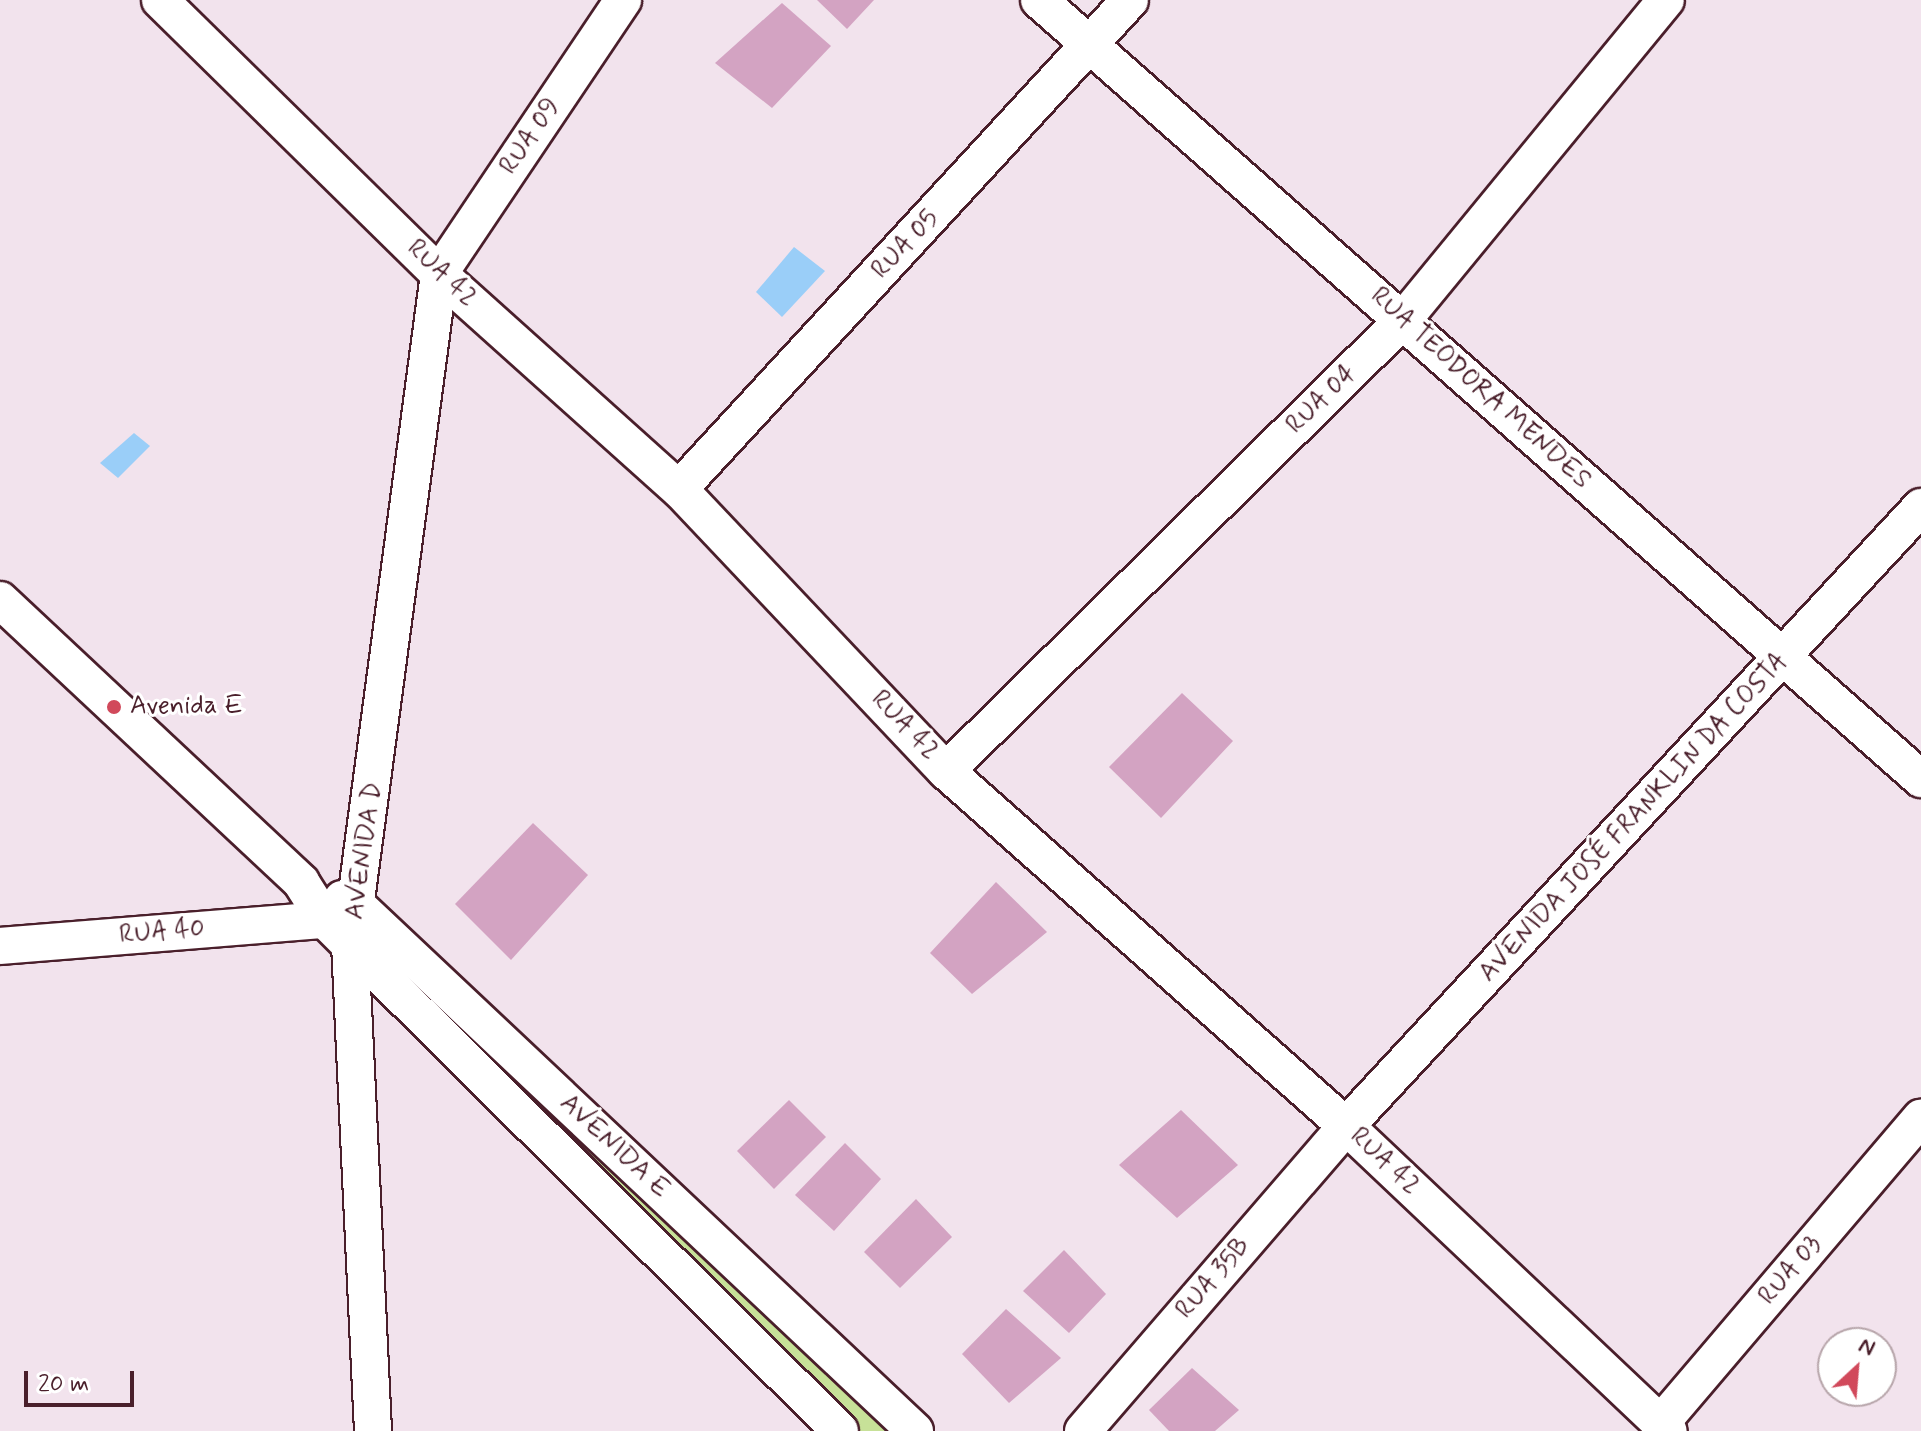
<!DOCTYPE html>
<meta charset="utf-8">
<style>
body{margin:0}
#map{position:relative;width:1921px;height:1431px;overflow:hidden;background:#f2e3ed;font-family:Mynerve,sans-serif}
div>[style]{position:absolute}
.green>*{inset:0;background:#c7e198}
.water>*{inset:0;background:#9acef8}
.building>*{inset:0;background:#d3a3c2}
.roads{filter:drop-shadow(2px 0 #4a1f2b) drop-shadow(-2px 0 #4a1f2b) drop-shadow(0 2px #4a1f2b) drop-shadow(0 -2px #4a1f2b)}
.minor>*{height:36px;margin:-18px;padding:0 18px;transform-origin:18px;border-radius:18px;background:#fff}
.dots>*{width:22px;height:22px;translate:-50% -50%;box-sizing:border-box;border:4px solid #fff;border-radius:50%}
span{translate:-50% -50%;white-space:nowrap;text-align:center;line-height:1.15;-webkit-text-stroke:6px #fff;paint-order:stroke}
.street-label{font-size:26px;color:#4a1f2b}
.poi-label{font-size:26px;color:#4a1f2b}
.left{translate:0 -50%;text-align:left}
.north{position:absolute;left:1817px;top:1327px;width:80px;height:80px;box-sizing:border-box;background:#fff;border:2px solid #b7a5aa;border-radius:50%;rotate:26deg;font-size:22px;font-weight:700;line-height:32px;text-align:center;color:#4a1f2b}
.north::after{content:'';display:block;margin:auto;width:28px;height:36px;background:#d1495b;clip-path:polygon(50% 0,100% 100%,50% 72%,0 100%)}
.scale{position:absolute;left:24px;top:1371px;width:110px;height:36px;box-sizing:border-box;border:4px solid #4a1f2b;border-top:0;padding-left:10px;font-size:24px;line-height:28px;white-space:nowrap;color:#4a1f2b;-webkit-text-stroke:6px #fff;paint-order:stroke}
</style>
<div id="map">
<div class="green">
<i style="clip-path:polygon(399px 962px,886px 1431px,859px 1431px,553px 1133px,389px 964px)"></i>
</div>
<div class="water">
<i style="clip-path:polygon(794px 247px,825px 271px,782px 317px,756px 292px)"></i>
<i style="clip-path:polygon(134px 433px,150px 446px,118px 478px,100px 463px)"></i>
</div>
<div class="building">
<i style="clip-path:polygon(817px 0,874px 0,847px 29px)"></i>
<i style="clip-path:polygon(782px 3px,831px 46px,772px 108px,715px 63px)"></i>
<i style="clip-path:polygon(1182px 693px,1233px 741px,1161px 818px,1109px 767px)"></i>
<i style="clip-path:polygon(533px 823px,588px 875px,511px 960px,455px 904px)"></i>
<i style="clip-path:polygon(996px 882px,1047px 932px,972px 994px,930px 953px)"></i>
<i style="clip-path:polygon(789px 1100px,826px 1137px,774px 1189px,737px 1151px)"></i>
<i style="clip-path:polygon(1181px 1110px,1238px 1165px,1177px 1218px,1119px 1165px)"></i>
<i style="clip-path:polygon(845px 1143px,881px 1179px,834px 1231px,795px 1195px)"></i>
<i style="clip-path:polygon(916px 1199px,952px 1237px,900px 1288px,864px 1252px)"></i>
<i style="clip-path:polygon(1064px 1250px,1106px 1294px,1069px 1333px,1023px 1291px)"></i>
<i style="clip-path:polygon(1006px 1309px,1061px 1358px,1009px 1403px,962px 1354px)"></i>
<i style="clip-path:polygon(1192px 1368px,1239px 1410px,1215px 1431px,1169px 1431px,1149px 1410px)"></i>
</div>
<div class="roads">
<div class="minor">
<i style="left:160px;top:0;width:391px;rotate:44.5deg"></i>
<i style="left:439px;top:274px;width:322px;rotate:41.9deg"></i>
<i style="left:679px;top:489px;width:388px;rotate:46.6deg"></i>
<i style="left:946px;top:771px;width:535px;rotate:41.59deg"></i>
<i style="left:1346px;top:1126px;width:444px;rotate:43.4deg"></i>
<i style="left:1039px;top:0;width:1177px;rotate:41.45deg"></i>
<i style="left:679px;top:489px;width:665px;rotate:-47.31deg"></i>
<i style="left:0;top:600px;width:412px;rotate:43.1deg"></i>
<i style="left:301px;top:882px;width:45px;rotate:57.7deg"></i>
<i style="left:325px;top:920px;width:35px;rotate:45deg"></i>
<i style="left:350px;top:945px;width:690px;rotate:44.77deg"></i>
<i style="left:946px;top:771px;width:642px;rotate:-44.62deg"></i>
<i style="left:1403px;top:320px;width:414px;rotate:-50.6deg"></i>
<i style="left:342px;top:899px;width:19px;rotate:25deg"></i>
<i style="left:359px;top:907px;width:764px;rotate:43.3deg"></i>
<i style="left:0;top:946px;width:326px;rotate:-4.6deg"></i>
<i style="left:1661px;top:1423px;width:401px;rotate:-49.6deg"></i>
<i style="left:373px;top:1431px;width:487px;rotate:-92.7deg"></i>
<i style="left:350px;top:945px;width:677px;rotate:-82.44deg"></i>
<i style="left:439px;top:274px;width:330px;rotate:-56.1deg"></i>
<i style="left:1083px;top:1431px;width:403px;rotate:-49.2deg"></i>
<i style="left:1346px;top:1126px;width:845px;rotate:-47.11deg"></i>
</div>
</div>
<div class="dots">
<i style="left:114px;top:707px;background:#d1495b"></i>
</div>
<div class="street-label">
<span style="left:531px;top:137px;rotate:-56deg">RUA 09</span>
<span style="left:906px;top:245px;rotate:-47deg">RUA 05</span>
<span style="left:441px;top:274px;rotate:43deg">RUA 42</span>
<span style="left:1480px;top:389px;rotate:42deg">RUA TEODORA MENDES</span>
<span style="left:1322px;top:400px;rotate:-45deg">RUA 04</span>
<span style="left:904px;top:726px;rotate:46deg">RUA 42</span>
<span style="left:1634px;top:818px;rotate:-47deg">AVENIDA JOSÉ FRANKLIN DA COSTA</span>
<span style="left:365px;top:851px;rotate:-82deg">AVENIDA D</span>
<span style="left:162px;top:933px;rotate:-5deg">RUA 40</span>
<span style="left:614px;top:1147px;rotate:43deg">AVENIDA E</span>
<span style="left:1384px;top:1162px;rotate:43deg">RUA 42</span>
<span style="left:1791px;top:1271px;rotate:-50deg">RUA 03</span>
<span style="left:1214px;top:1279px;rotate:-49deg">RUA 35B</span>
</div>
<div class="poi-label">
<span class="left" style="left:130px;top:707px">Avenida E</span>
</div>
<div class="north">N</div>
<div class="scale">20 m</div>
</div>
